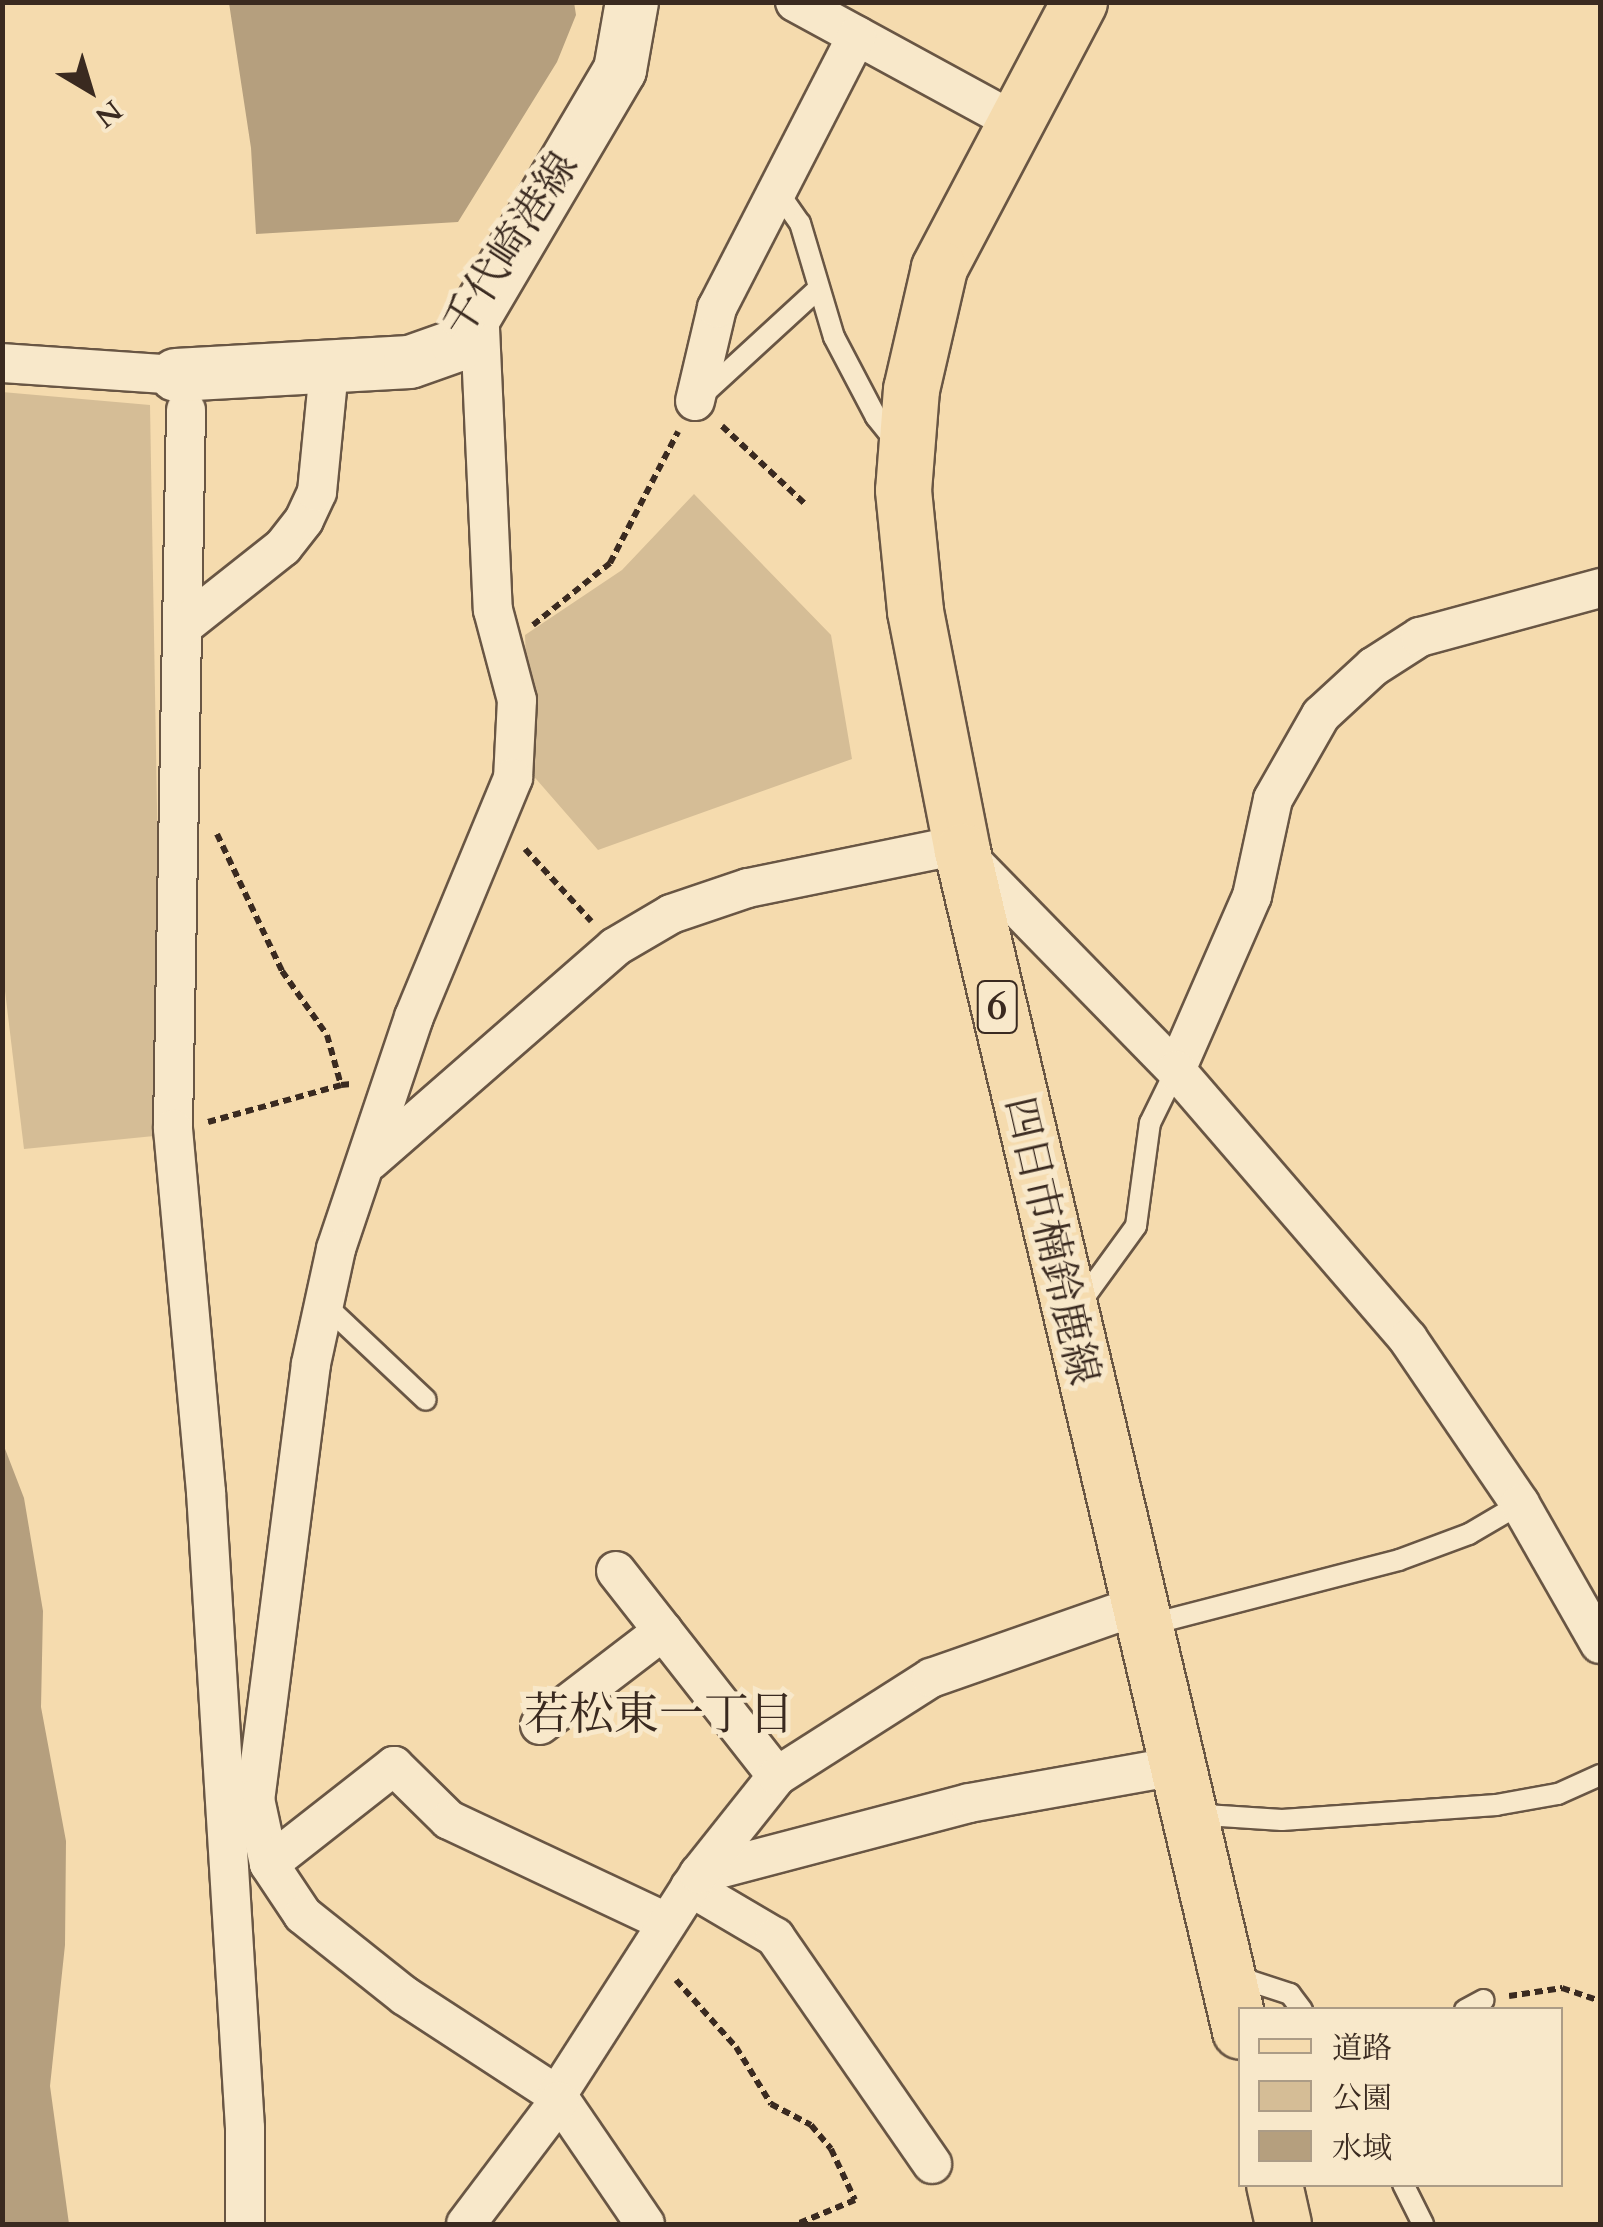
<!DOCTYPE html>
<meta charset="utf-8">
<style>
body{margin:0}
#map{position:relative;width:1603px;height:2227px;overflow:hidden;background:#f5dbae;font-family:Cardo,"Noto Serif JP",serif}
div>[style]{position:absolute}
.green>*{inset:0;background:#d5bd96}
.water>*{inset:0;background:#b59f7e}
.path>*{height:6px;margin-top:-3px;transform-origin:0;background:repeating-linear-gradient(90deg,#3a2a20 0 8px,transparent 0 13px)}
.roads{filter:drop-shadow(2px 0 #695644) drop-shadow(-2px 0 #695644) drop-shadow(0 2px #695644) drop-shadow(0 -2px #695644)}
.service>*{height:20px;margin:-10px;padding:0 10px;transform-origin:10px;border-radius:10px;background:#f8e8ca}
.minor>*{height:38px;margin:-19px;padding:0 19px;transform-origin:19px;border-radius:19px;background:#f8e8ca}
.secondary>*{height:52px;margin:-26px;padding:0 26px;transform-origin:26px;border-radius:26px;background:#f8e8ca}
.primary>*{height:55px;margin:-27.5px;padding:0 27.5px;transform-origin:27.5px;border-radius:27.5px;background:#f5dbae}
span{translate:-50% -50%;white-space:nowrap;text-align:center;line-height:1.15;-webkit-text-stroke:10px #f8e8ca;paint-order:stroke}
.shield-label span{padding:2px 8px;background:#f8e8ca;border:2px solid;border-radius:8px;-webkit-text-stroke-width:0}
.shield-label{font-size:40px;color:#3a2a20;font-weight:700}
.street-label{font-size:42px;color:#3a2a20}
.neighbourhood-label{font-size:45px;color:#3a2a20}
.frame{position:absolute;inset:0;border:5px solid #3a2a20;pointer-events:none}
.legend{position:absolute;left:1238px;top:2007px;width:325px;height:180px;box-sizing:border-box;background:#f8e8ca;border:2px solid #ac9c86;margin:0;padding:12px 18px;list-style:none;font-size:30px;color:#3a2a20}
.legend li{display:flex;align-items:center;gap:20px;height:50px}
.legend b{width:50px;border:2px solid #ac9c86}
.north{position:absolute;left:40px;top:40px;width:100px;height:100px;-webkit-text-stroke:8px #f8e8ca;paint-order:stroke;rotate:142deg;font-size:28px;font-weight:700;line-height:40px;text-align:center;color:#3a2a20}
.north::after{content:'';display:block;margin:auto;width:35px;height:45px;background:#3a2a20;clip-path:polygon(50% 0,100% 100%,50% 72%,0 100%)}
</style>
<div id="map">
<div class="green">
<i style="clip-path:polygon(2px 392px,150px 405px,159px 922px,154px 1136px,24px 1149px,2px 966px)"></i>
<i style="clip-path:polygon(694px 494px,831px 635px,852px 759px,598px 850px,530px 772px,525px 635px,622px 570px)"></i>
</div>
<div class="water">
<i style="clip-path:polygon(574px 2px,576px 15px,557px 62px,458px 222px,256px 234px,251px 148px,229px 3px)"></i>
<i style="clip-path:polygon(2px 1441px,24px 1498px,43px 1611px,41px 1707px,66px 1841px,65px 1945px,50px 2086px,69px 2224px,3px 2224px)"></i>
</div>
<div class="path">
<i style="left:722px;top:426px;width:114px;rotate:43.2deg"></i>
<i style="left:533px;top:625px;width:99px;rotate:-38.8deg"></i>
<i style="left:610px;top:563px;width:148px;rotate:-62.6deg"></i>
<i style="left:217px;top:834px;width:152px;rotate:64.6deg"></i>
<i style="left:282px;top:971px;width:78px;rotate:54.9deg"></i>
<i style="left:327px;top:1035px;width:52px;rotate:74.4deg"></i>
<i style="left:341px;top:1085px;width:10px;rotate:-6deg"></i>
<i style="left:525px;top:849px;width:98px;rotate:47.5deg"></i>
<i style="left:208px;top:1122px;width:138px;rotate:-15.5deg"></i>
<i style="left:676px;top:1980px;width:90px;rotate:48.2deg"></i>
<i style="left:736px;top:2047px;width:67px;rotate:58.4deg"></i>
<i style="left:771px;top:2104px;width:45px;rotate:27.7deg"></i>
<i style="left:811px;top:2125px;width:31px;rotate:50deg"></i>
<i style="left:831px;top:2149px;width:56px;rotate:64.8deg"></i>
<i style="left:855px;top:2200px;width:63px;rotate:157.5deg"></i>
<i style="left:1509px;top:1996px;width:54px;rotate:-8.6deg"></i>
<i style="left:1562px;top:1988px;width:40px;rotate:18.9deg"></i>
</div>
<div class="roads">
<div class="service">
<i style="left:778px;top:192px;width:38px;rotate:55deg"></i>
<i style="left:800px;top:223px;width:119px;rotate:73.4deg"></i>
<i style="left:834px;top:337px;width:90px;rotate:62.3deg"></i>
<i style="left:876px;top:417px;width:35px;rotate:51deg"></i>
<i style="left:697px;top:400px;width:161px;rotate:-42.5deg"></i>
<i style="left:323px;top:1303px;width:141px;rotate:43.3deg"></i>
<i style="left:1075px;top:1310px;width:104px;rotate:-54deg"></i>
<i style="left:1136px;top:1226px;width:104px;rotate:-82.3deg"></i>
<i style="left:1150px;top:1123px;width:59px;rotate:-63.9deg"></i>
<i style="left:1148px;top:1625px;width:259px;rotate:-14.5deg"></i>
<i style="left:1399px;top:1560px;width:75px;rotate:-20.4deg"></i>
<i style="left:1469px;top:1534px;width:59px;rotate:-30.5deg"></i>
<i style="left:1190px;top:1814px;width:92px;rotate:3.7deg"></i>
<i style="left:1282px;top:1820px;width:215px;rotate:-4deg"></i>
<i style="left:1496px;top:1805px;width:63px;rotate:-10.1deg"></i>
<i style="left:1558px;top:1794px;width:46px;rotate:-24.3deg"></i>
<i style="left:1235px;top:1976px;width:58px;rotate:18.1deg"></i>
<i style="left:1290px;top:1994px;width:20px;rotate:53deg"></i>
<i style="left:1465px;top:2010px;width:21px;rotate:-28deg"></i>
<i style="left:1403px;top:2184px;width:45px;rotate:63.4deg"></i>
</div>
<div class="minor">
<i style="left:795px;top:2px;width:251px;rotate:28.6deg"></i>
<i style="left:479px;top:306px;width:304px;rotate:87.4deg"></i>
<i style="left:493px;top:610px;width:93px;rotate:75.1deg"></i>
<i style="left:517px;top:700px;width:78px;rotate:92.9deg"></i>
<i style="left:513px;top:778px;width:259px;rotate:112.5deg"></i>
<i style="left:414px;top:1017px;width:245px;rotate:108.6deg"></i>
<i style="left:336px;top:1249px;width:118px;rotate:102.3deg"></i>
<i style="left:311px;top:1364px;width:439px;rotate:97.3deg"></i>
<i style="left:255px;top:1799px;width:66px;rotate:77.8deg"></i>
<i style="left:269px;top:1864px;width:61px;rotate:56.3deg"></i>
<i style="left:303px;top:1915px;width:130px;rotate:38.5deg"></i>
<i style="left:405px;top:1996px;width:181px;rotate:33.1deg"></i>
<i style="left:557px;top:2095px;width:156px;rotate:55.7deg"></i>
<i style="left:2px;top:363px;width:174px;rotate:3.9deg"></i>
<i style="left:695px;top:401px;width:96px;rotate:-76.7deg"></i>
<i style="left:717px;top:308px;width:306px;rotate:-62.8deg"></i>
<i style="left:186px;top:410px;width:719px;rotate:91.04deg"></i>
<i style="left:173px;top:1129px;width:364px;rotate:84.8deg"></i>
<i style="left:206px;top:1492px;width:637px;rotate:86.49deg"></i>
<i style="left:245px;top:2128px;width:96px;rotate:90deg"></i>
<i style="left:182px;top:627px;width:129px;rotate:-38.4deg"></i>
<i style="left:283px;top:547px;width:34px;rotate:-52deg"></i>
<i style="left:304px;top:520px;width:31px;rotate:-65deg"></i>
<i style="left:317px;top:492px;width:124px;rotate:-84.4deg"></i>
<i style="left:1176px;top:1070px;width:190px;rotate:-66.4deg"></i>
<i style="left:1252px;top:896px;width:99px;rotate:-77.8deg"></i>
<i style="left:1273px;top:799px;width:97px;rotate:-60.3deg"></i>
<i style="left:1321px;top:715px;width:71px;rotate:-42.7deg"></i>
<i style="left:1373px;top:667px;width:56px;rotate:-32.6deg"></i>
<i style="left:1420px;top:637px;width:187px;rotate:-15.2deg"></i>
<i style="left:370px;top:1161px;width:325px;rotate:-41.1deg"></i>
<i style="left:615px;top:947px;width:65px;rotate:-30.5deg"></i>
<i style="left:671px;top:914px;width:81px;rotate:-18.7deg"></i>
<i style="left:748px;top:888px;width:196px;rotate:-11.5deg"></i>
<i style="left:940px;top:849px;width:22px;rotate:5deg"></i>
<i style="left:962px;top:851px;width:306px;rotate:45.7deg"></i>
<i style="left:1176px;top:1070px;width:355px;rotate:49.2deg"></i>
<i style="left:1408px;top:1339px;width:199px;rotate:55.8deg"></i>
<i style="left:1520px;top:1504px;width:161px;rotate:60.3deg"></i>
<i style="left:616px;top:1571px;width:261px;rotate:51.9deg"></i>
<i style="left:540px;top:1725px;width:155px;rotate:-37.4deg"></i>
<i style="left:269px;top:1864px;width:159px;rotate:-38.1deg"></i>
<i style="left:394px;top:1766px;width:77px;rotate:44.5deg"></i>
<i style="left:449px;top:1820px;width:240px;rotate:25.2deg"></i>
<i style="left:699px;top:1874px;width:279px;rotate:-14.7deg"></i>
<i style="left:969px;top:1803px;width:210px;rotate:-10.1deg"></i>
<i style="left:690px;top:1887px;width:99px;rotate:30.5deg"></i>
<i style="left:775px;top:1937px;width:276px;rotate:55.3deg"></i>
<i style="left:557px;top:2095px;width:263px;rotate:-57.3deg"></i>
<i style="left:699px;top:1874px;width:125px;rotate:-51.5deg"></i>
<i style="left:777px;top:1776px;width:183px;rotate:-32.5deg"></i>
<i style="left:931px;top:1678px;width:220px;rotate:-19.3deg"></i>
<i style="left:466px;top:2224px;width:154px;rotate:-52.9deg"></i>
</div>
<div class="secondary">
<i style="left:176px;top:375px;width:234px;rotate:-3.2deg"></i>
<i style="left:410px;top:362px;width:51px;rotate:-19.5deg"></i>
<i style="left:458px;top:345px;width:319px;rotate:-59.5deg"></i>
<i style="left:620px;top:70px;width:69px;rotate:-80deg"></i>
</div>
<div class="primary">
<i style="left:1079px;top:2px;width:301px;rotate:117.8deg"></i>
<i style="left:939px;top:268px;width:124px;rotate:103deg"></i>
<i style="left:911px;top:389px;width:101px;rotate:94.5deg"></i>
<i style="left:903px;top:490px;width:122px;rotate:84.3deg"></i>
<i style="left:915px;top:611px;width:245px;rotate:78.9deg"></i>
<i style="left:962px;top:851px;width:1212px;rotate:76.74deg"></i>
<i style="left:1274px;top:2184px;width:41px;rotate:77.3deg"></i>
</div>
</div>
<div class="shield-label">
<span style="left:997px;top:1007px">6</span>
</div>
<div class="street-label">
<span style="left:511px;top:245px;rotate:-57deg">千代崎港線</span>
<span style="left:1051px;top:1241px;rotate:77deg">四日市楠鈴鹿線</span>
</div>
<div class="neighbourhood-label">
<span style="left:659px;top:1715px">若松東一丁目</span>
</div>
<div class="frame"></div>
<ul class="legend">
<li><b style="height:12px;background:#f5dbae"></b>道路</li>
<li><b style="height:28px;background:#d5bd96"></b>公園</li>
<li><b style="height:28px;background:#b59f7e"></b>水域</li>
</ul>
<div class="north">N</div>
</div>
